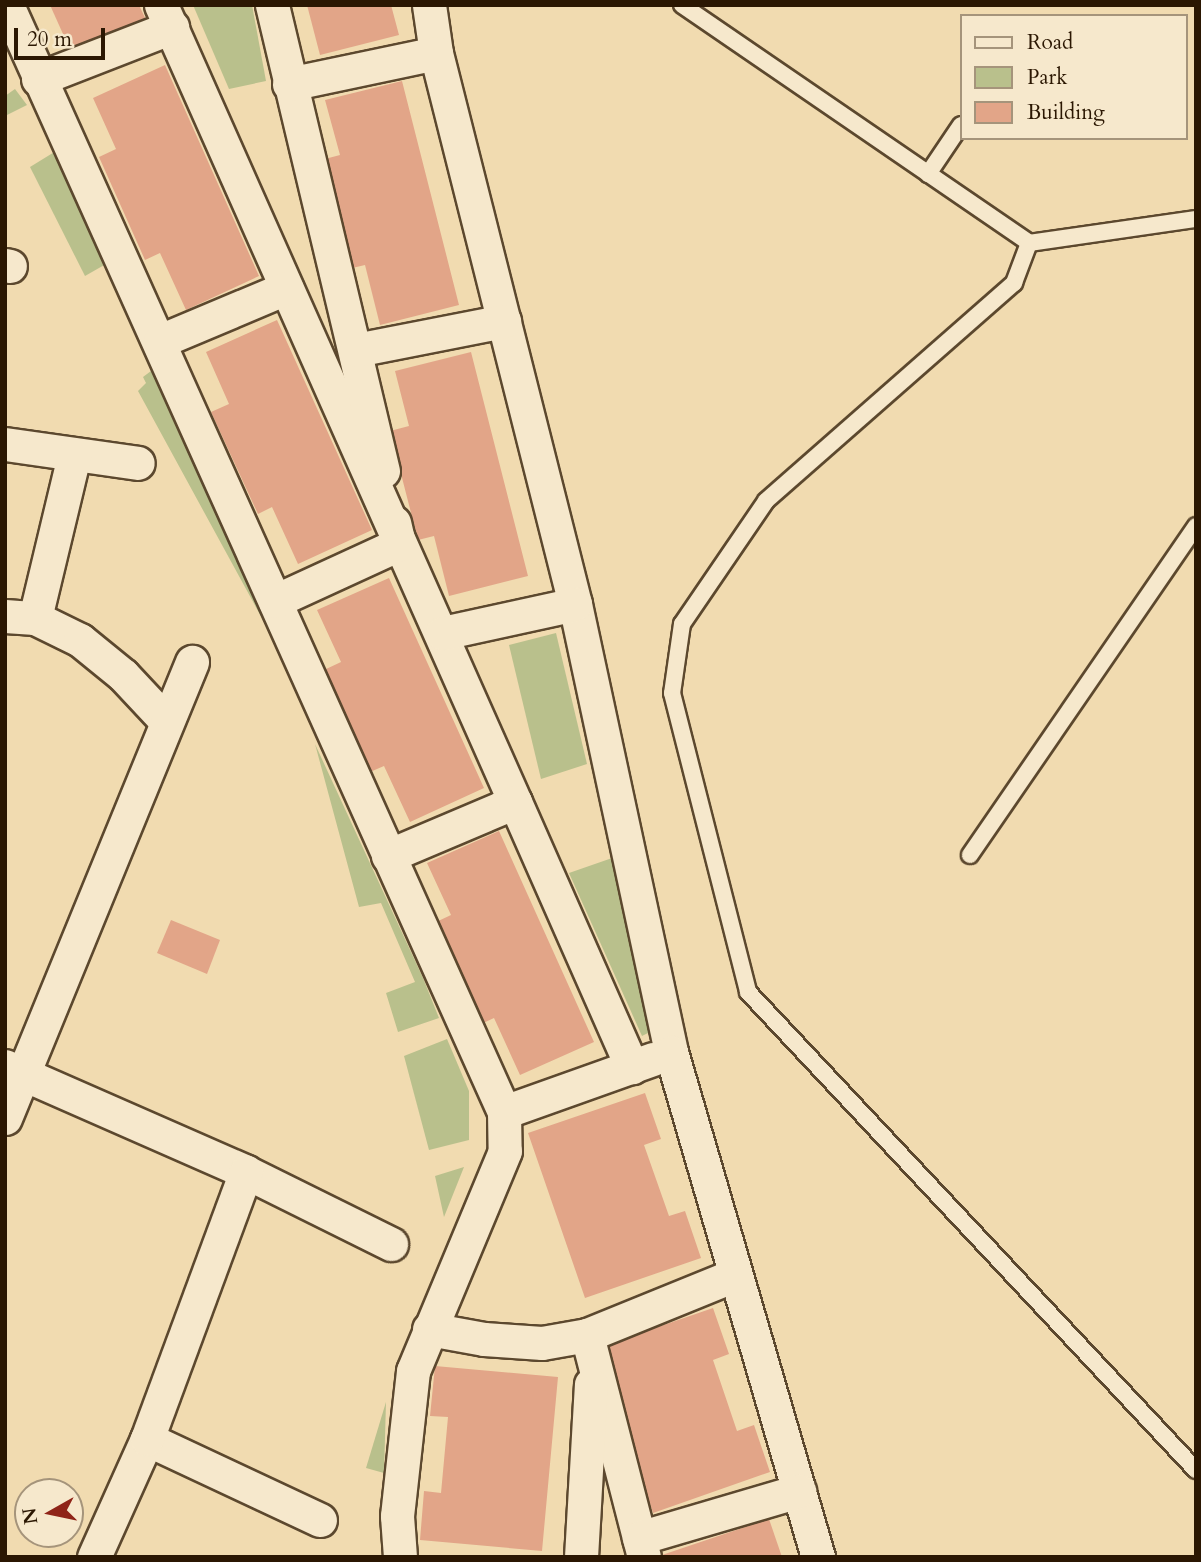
<!DOCTYPE html>
<style>
body{margin:0}
#map{position:relative;width:1201px;height:1562px;overflow:hidden;background:#f1dbb0;font-family:Cardo,serif}
div>[style]{position:absolute}
.green>*{inset:0;background:#b9c08c}
.building>*{inset:0;background:#e2a588}
.roads{filter:drop-shadow(2px 0 #5c482e) drop-shadow(-2px 0 #5c482e) drop-shadow(0 2px #5c482e) drop-shadow(0 -2px #5c482e)}
.service>*{height:16px;margin:-8px;padding:0 8px;transform-origin:8px;border-radius:8px;background:#f6e8cc}
.minor>*{height:33px;margin:-16.5px;padding:0 16.5px;transform-origin:16.5px;border-radius:16.5px;background:#f6e8cc}
span{translate:-50% -50%;white-space:nowrap;text-align:center;line-height:1.15;-webkit-text-stroke:6px #f6e8cc;paint-order:stroke}
.frame{position:absolute;inset:0;border:7px solid #2b1702;pointer-events:none}
.legend{position:absolute;left:960px;top:14px;width:228px;height:126px;box-sizing:border-box;background:#f6e8cc;border:2px solid #a5947b;margin:0;padding:9px 12px;list-style:none;font-size:21px;color:#2b1702}
.legend li{display:flex;align-items:center;gap:14px;height:35px}
.legend b{width:35px;border:2px solid #a5947b}
.north{position:absolute;left:14px;top:1478px;width:70px;height:70px;box-sizing:border-box;background:#f6e8cc;border:2px solid #a5947b;border-radius:50%;rotate:261deg;font-size:19px;font-weight:700;line-height:28px;text-align:center;color:#2b1702}
.north::after{content:'';display:block;margin:auto;width:24px;height:32px;background:#8f2418;clip-path:polygon(50% 0,100% 100%,50% 72%,0 100%)}
.scale{position:absolute;left:14px;top:28px;width:91px;height:32px;box-sizing:border-box;border:4px solid #2b1702;border-top:0;padding-left:9px;font-size:21px;line-height:24px;white-space:nowrap;color:#2b1702;-webkit-text-stroke:5px #f6e8cc;paint-order:stroke}
</style>
<div id="map">
<div class="green">
<i style="clip-path:polygon(193px 5px,252px 5px,266px 81px,229px 89px)"></i>
<i style="clip-path:polygon(15px 89px,27px 105px,5px 116px,5px 96px)"></i>
<i style="clip-path:polygon(56px 151px,106px 264px,85px 276px,30px 167px)"></i>
<i style="clip-path:polygon(151px 371px,152px 371px,264px 622px,138px 391px,146px 383px,143px 377px)"></i>
<i style="clip-path:polygon(556px 633px,587px 764px,541px 779px,509px 645px)"></i>
<i style="clip-path:polygon(315px 744px,423px 978px,439px 1018px,398px 1032px,386px 993px,415px 982px,381px 903px,359px 907px)"></i>
<i style="clip-path:polygon(615px 857px,654px 1030px,642px 1036px,569px 873px)"></i>
<i style="clip-path:polygon(447px 1039px,469px 1091px,469px 1140px,429px 1150px,404px 1056px)"></i>
<i style="clip-path:polygon(464px 1167px,444px 1217px,435px 1176px)"></i>
<i style="clip-path:polygon(386px 1402px,384px 1473px,366px 1468px)"></i>
</div>
<div class="building">
<i style="clip-path:polygon(50px 5px,139px 5px,146px 20px,72px 54px)"></i>
<i style="clip-path:polygon(307px 5px,391px 5px,399px 35px,320px 55px)"></i>
<i style="clip-path:polygon(165px 65px,259px 276px,186px 310px,160px 253px,145px 260px,99px 157px,116px 149px,93px 98px)"></i>
<i style="clip-path:polygon(402px 81px,459px 305px,380px 325px,365px 265px,348px 269px,321px 160px,340px 155px,325px 100px)"></i>
<i style="clip-path:polygon(277px 320px,372px 530px,298px 564px,272px 507px,258px 514px,211px 412px,229px 404px,206px 352px)"></i>
<i style="clip-path:polygon(471px 352px,528px 576px,449px 596px,434px 536px,418px 540px,390px 431px,409px 426px,395px 371px)"></i>
<i style="clip-path:polygon(389px 578px,484px 788px,410px 822px,384px 766px,370px 772px,324px 670px,341px 662px,317px 610px)"></i>
<i style="clip-path:polygon(499px 831px,594px 1042px,520px 1075px,494px 1018px,479px 1025px,434px 923px,451px 915px,427px 863px)"></i>
<i style="clip-path:polygon(171px 920px,220px 940px,207px 974px,157px 953px)"></i>
<i style="clip-path:polygon(645px 1093px,661px 1139px,644px 1145px,669px 1216px,685px 1211px,701px 1258px,585px 1298px,528px 1133px)"></i>
<i style="clip-path:polygon(713px 1308px,729px 1354px,713px 1360px,737px 1431px,754px 1425px,770px 1472px,653px 1513px,597px 1348px)"></i>
<i style="clip-path:polygon(435px 1366px,558px 1377px,542px 1551px,420px 1540px,424px 1491px,441px 1493px,448px 1417px,430px 1416px)"></i>
<i style="clip-path:polygon(769px 1519px,782px 1557px,659px 1557px,659px 1556px)"></i>
</div>
<div class="roads">
<div class="service">
<i style="left:682px;top:5px;width:421px;rotate:34.4deg"></i>
<i style="left:1029px;top:243px;width:169px;rotate:-8.2deg"></i>
<i style="left:928px;top:174px;width:59px;rotate:-56deg"></i>
<i style="left:1029px;top:243px;width:43px;rotate:110.6deg"></i>
<i style="left:1014px;top:283px;width:330px;rotate:138.7deg"></i>
<i style="left:766px;top:501px;width:149px;rotate:124.3deg"></i>
<i style="left:682px;top:624px;width:70px;rotate:98.2deg"></i>
<i style="left:672px;top:693px;width:309px;rotate:75.7deg"></i>
<i style="left:748px;top:992px;width:655px;rotate:46.86deg"></i>
<i style="left:970px;top:855px;width:399px;rotate:-55.5deg"></i>
</div>
<div class="minor">
<i style="left:7px;top:5px;width:1213px;rotate:65.82deg"></i>
<i style="left:504px;top:1112px;width:39px;rotate:89deg"></i>
<i style="left:505px;top:1151px;width:238px;rotate:112.7deg"></i>
<i style="left:413px;top:1371px;width:146px;rotate:96.3deg"></i>
<i style="left:397px;top:1516px;width:41px;rotate:85.8deg"></i>
<i style="left:161px;top:5px;width:872px;rotate:66.05deg"></i>
<i style="left:515px;top:802px;width:138px;rotate:157deg"></i>
<i style="left:272px;top:5px;width:479px;rotate:76.6deg"></i>
<i style="left:429px;top:5px;width:49px;rotate:81.7deg"></i>
<i style="left:436px;top:53px;width:568px;rotate:75.84deg"></i>
<i style="left:575px;top:604px;width:458px;rotate:77.9deg"></i>
<i style="left:671px;top:1052px;width:526px;rotate:73.77deg"></i>
<i style="left:38px;top:79px;width:144px;rotate:-21.2deg"></i>
<i style="left:289px;top:84px;width:150px;rotate:-11.9deg"></i>
<i style="left:5px;top:265px;width:5px;rotate:11deg"></i>
<i style="left:160px;top:341px;width:137px;rotate:-22.8deg"></i>
<i style="left:356px;top:350px;width:151px;rotate:-11.1deg"></i>
<i style="left:5px;top:444px;width:134px;rotate:8.1deg"></i>
<i style="left:275px;top:601px;width:136px;rotate:-24.7deg"></i>
<i style="left:399px;top:544px;width:22px;rotate:-103deg"></i>
<i style="left:5px;top:616px;width:30px;rotate:4deg"></i>
<i style="left:35px;top:618px;width:50px;rotate:26.1deg"></i>
<i style="left:80px;top:640px;width:55px;rotate:39.1deg"></i>
<i style="left:123px;top:675px;width:64px;rotate:46.9deg"></i>
<i style="left:35px;top:618px;width:168px;rotate:-76.5deg"></i>
<i style="left:442px;top:633px;width:136px;rotate:-12.3deg"></i>
<i style="left:515px;top:802px;width:290px;rotate:66.2deg"></i>
<i style="left:5px;top:1066px;width:263px;rotate:23.7deg"></i>
<i style="left:246px;top:1172px;width:162px;rotate:26.4deg"></i>
<i style="left:504px;top:1112px;width:158px;rotate:-19.6deg"></i>
<i style="left:5px;top:1118px;width:493px;rotate:-67.7deg"></i>
<i style="left:429px;top:1329px;width:56px;rotate:10.3deg"></i>
<i style="left:484px;top:1339px;width:58px;rotate:3.9deg"></i>
<i style="left:542px;top:1343px;width:46px;rotate:-10.1deg"></i>
<i style="left:587px;top:1335px;width:160px;rotate:-22.1deg"></i>
<i style="left:587px;top:1335px;width:229px;rotate:75.6deg"></i>
<i style="left:147px;top:1439px;width:191px;rotate:25.1deg"></i>
<i style="left:639px;top:1538px;width:167px;rotate:-16.4deg"></i>
<i style="left:94px;top:1557px;width:129px;rotate:-65.8deg"></i>
<i style="left:147px;top:1439px;width:285px;rotate:-69.7deg"></i>
<i style="left:581px;top:1557px;width:173px;rotate:-86.7deg"></i>
</div>
</div>
<div class="frame"></div>
<ul class="legend">
<li><b style="height:9px;background:#f6e8cc"></b>Road</li>
<li><b style="height:19px;background:#b9c08c"></b>Park</li>
<li><b style="height:19px;background:#e2a588"></b>Building</li>
</ul>
<div class="north">N</div>
<div class="scale">20 m</div>
</div>
